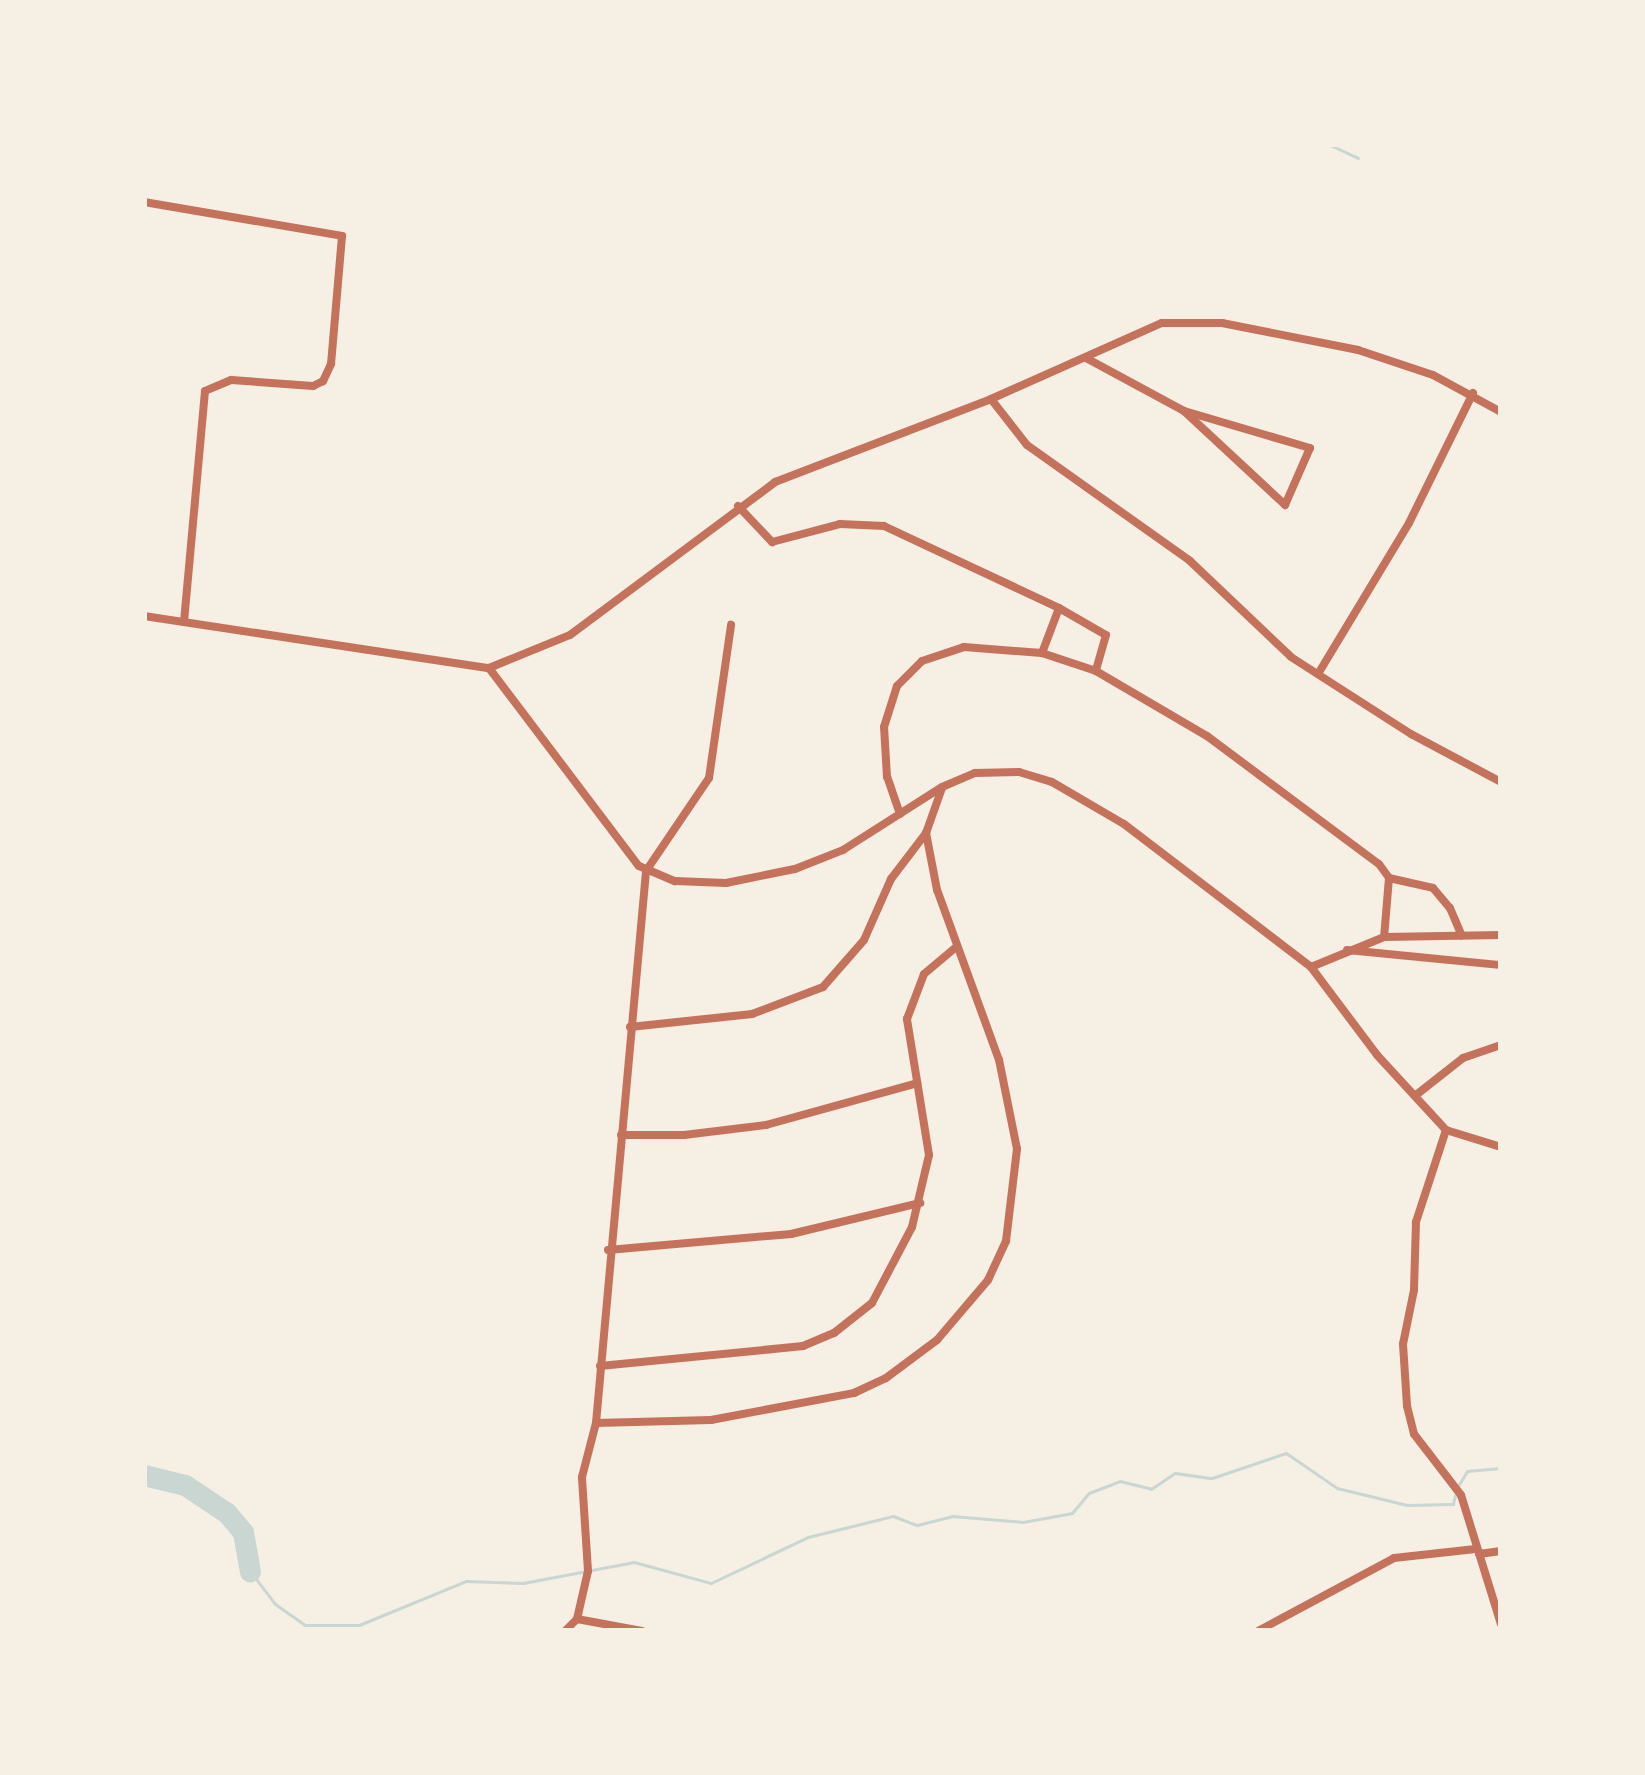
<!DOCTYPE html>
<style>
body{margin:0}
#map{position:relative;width:1645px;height:1775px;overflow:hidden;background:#f6efe4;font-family:"Open Sans",sans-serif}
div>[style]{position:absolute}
.stream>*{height:3px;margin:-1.5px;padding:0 1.5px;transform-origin:1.5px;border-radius:1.5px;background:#c9d6d2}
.river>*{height:21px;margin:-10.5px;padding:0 10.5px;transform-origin:10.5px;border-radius:10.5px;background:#c9d6d2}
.minor>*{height:8px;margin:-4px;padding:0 4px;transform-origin:4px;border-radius:4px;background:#c5725c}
span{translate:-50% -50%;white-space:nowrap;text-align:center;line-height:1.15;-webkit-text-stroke:9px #f6efe4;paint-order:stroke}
.frame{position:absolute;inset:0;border:147px solid #f6efe4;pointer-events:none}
</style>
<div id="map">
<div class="stream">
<i style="left:1328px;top:144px;width:33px;rotate:25deg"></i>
<i style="left:1458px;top:1486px;width:17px;rotate:-59deg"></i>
<i style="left:1467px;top:1471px;width:34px;rotate:-5deg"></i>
<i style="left:250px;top:1571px;width:41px;rotate:52.9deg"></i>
<i style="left:275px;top:1604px;width:37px;rotate:35deg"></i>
<i style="left:305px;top:1625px;width:54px"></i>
<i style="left:359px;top:1625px;width:116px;rotate:-22.4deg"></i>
<i style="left:466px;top:1581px;width:57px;rotate:2deg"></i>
<i style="left:523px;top:1583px;width:113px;rotate:-10.7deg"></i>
<i style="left:634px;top:1562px;width:80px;rotate:15.3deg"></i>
<i style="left:711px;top:1583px;width:107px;rotate:-25.4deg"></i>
<i style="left:808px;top:1537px;width:88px;rotate:-13.9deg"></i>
<i style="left:893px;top:1516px;width:26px;rotate:21deg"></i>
<i style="left:917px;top:1525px;width:36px;rotate:-14deg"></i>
<i style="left:952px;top:1516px;width:71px;rotate:4.8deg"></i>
<i style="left:1023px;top:1522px;width:50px;rotate:-10.4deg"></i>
<i style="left:1072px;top:1513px;width:26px;rotate:-50deg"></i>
<i style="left:1089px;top:1493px;width:33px;rotate:-21deg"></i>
<i style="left:1120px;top:1481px;width:32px;rotate:14deg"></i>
<i style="left:1151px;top:1489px;width:29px;rotate:-34deg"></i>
<i style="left:1175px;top:1473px;width:37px;rotate:8deg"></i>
<i style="left:1212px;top:1478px;width:78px;rotate:-18.7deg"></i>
<i style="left:1286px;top:1453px;width:62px;rotate:34.5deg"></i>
<i style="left:1337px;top:1488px;width:72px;rotate:13.7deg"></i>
<i style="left:1407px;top:1505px;width:46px;rotate:-1.2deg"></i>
<i style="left:1453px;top:1504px;width:9px;rotate:-77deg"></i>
</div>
<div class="river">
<i style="left:144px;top:1475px;width:42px;rotate:13.7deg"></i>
<i style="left:185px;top:1485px;width:50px;rotate:33.7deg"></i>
<i style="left:227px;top:1513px;width:25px;rotate:50deg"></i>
<i style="left:243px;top:1532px;width:40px;rotate:80deg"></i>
</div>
<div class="minor">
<i style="left:144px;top:202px;width:201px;rotate:9.7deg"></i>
<i style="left:342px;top:236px;width:128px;rotate:94.9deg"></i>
<i style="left:331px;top:364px;width:19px;rotate:115deg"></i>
<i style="left:323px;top:381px;width:11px;rotate:153deg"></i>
<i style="left:313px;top:386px;width:82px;rotate:-175.8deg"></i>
<i style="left:231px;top:380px;width:28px;rotate:157deg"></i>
<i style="left:205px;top:391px;width:230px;rotate:95.2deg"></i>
<i style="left:1086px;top:358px;width:111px;rotate:28.4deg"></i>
<i style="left:1184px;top:411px;width:138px;rotate:42.9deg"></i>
<i style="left:1285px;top:505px;width:62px;rotate:-66.3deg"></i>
<i style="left:1310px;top:448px;width:131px;rotate:-163.6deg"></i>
<i style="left:991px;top:399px;width:58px;rotate:52deg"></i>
<i style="left:1027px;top:445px;width:200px;rotate:35.4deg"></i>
<i style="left:1190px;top:561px;width:139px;rotate:43.5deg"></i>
<i style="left:1291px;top:657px;width:143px;rotate:32.7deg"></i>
<i style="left:1411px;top:734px;width:102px;rotate:28.1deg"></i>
<i style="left:738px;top:506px;width:50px;rotate:46.6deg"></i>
<i style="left:772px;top:542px;width:70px;rotate:-14.8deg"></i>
<i style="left:840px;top:524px;width:44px;rotate:2.6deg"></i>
<i style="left:884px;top:526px;width:193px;rotate:25.1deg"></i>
<i style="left:144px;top:616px;width:349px;rotate:8.6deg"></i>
<i style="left:489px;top:668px;width:248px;rotate:52.9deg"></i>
<i style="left:639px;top:866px;width:39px;rotate:23deg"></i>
<i style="left:675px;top:881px;width:51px;rotate:2.2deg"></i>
<i style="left:726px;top:883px;width:70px;rotate:-11.5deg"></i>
<i style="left:795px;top:869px;width:52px;rotate:-21.6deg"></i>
<i style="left:843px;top:850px;width:117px;rotate:-32.5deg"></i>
<i style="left:942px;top:787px;width:36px;rotate:-23deg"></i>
<i style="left:975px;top:773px;width:44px;rotate:-1.3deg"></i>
<i style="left:1019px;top:772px;width:34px;rotate:17deg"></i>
<i style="left:1052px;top:782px;width:83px;rotate:30.3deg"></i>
<i style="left:1124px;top:824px;width:235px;rotate:37.4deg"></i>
<i style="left:1311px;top:967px;width:110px;rotate:53.1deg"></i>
<i style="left:1377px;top:1055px;width:102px;rotate:47.4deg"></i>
<i style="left:1446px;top:1130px;width:58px;rotate:17.2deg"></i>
<i style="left:1042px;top:653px;width:48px;rotate:-69.3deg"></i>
<i style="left:1059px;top:608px;width:54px;rotate:29.9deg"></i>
<i style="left:1106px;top:635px;width:37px;rotate:106deg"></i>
<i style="left:489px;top:668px;width:87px;rotate:-22.2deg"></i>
<i style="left:570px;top:635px;width:256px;rotate:-36.7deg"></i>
<i style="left:775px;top:482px;width:231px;rotate:-21deg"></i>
<i style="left:991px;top:399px;width:187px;rotate:-24deg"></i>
<i style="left:1162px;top:323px;width:60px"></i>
<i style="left:1222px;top:323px;width:139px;rotate:11.2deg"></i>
<i style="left:1358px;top:350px;width:79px;rotate:18.4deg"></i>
<i style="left:1433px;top:375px;width:77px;rotate:28.6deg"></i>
<i style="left:1318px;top:674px;width:176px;rotate:-58.9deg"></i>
<i style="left:1409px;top:523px;width:145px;rotate:-63.8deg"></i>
<i style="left:900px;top:814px;width:39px;rotate:-109deg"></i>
<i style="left:887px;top:777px;width:50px;rotate:-93.4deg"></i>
<i style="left:884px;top:727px;width:43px;rotate:-72.4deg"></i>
<i style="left:897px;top:686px;width:35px;rotate:-45deg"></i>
<i style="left:922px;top:661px;width:44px;rotate:-18.4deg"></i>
<i style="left:964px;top:647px;width:78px;rotate:4.4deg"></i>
<i style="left:1042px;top:653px;width:57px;rotate:18.4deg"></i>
<i style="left:1096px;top:671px;width:129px;rotate:30.4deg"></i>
<i style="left:1207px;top:736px;width:214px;rotate:36.7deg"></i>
<i style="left:1379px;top:864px;width:17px;rotate:54deg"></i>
<i style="left:1389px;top:878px;width:59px;rotate:94.8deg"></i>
<i style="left:1389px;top:878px;width:45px;rotate:12.8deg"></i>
<i style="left:1433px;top:888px;width:26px;rotate:50deg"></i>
<i style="left:1450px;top:908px;width:30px;rotate:67deg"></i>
<i style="left:1347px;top:950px;width:155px;rotate:5.6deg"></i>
<i style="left:1311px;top:967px;width:79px;rotate:-22.3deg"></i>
<i style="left:1384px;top:937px;width:117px;rotate:-1deg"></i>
<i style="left:630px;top:1027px;width:123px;rotate:-6.1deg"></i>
<i style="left:752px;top:1014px;width:76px;rotate:-20.8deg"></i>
<i style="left:823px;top:987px;width:62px;rotate:-48.9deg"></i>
<i style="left:864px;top:940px;width:67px;rotate:-66.1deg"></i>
<i style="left:891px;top:879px;width:58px;rotate:-52.7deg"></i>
<i style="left:1416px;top:1095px;width:60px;rotate:-38.2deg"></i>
<i style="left:1463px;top:1058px;width:40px;rotate:-18.9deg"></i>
<i style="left:1446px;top:1130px;width:97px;rotate:108.1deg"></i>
<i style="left:1416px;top:1222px;width:68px;rotate:91.7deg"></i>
<i style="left:1414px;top:1290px;width:55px;rotate:101.5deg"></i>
<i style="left:1403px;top:1344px;width:62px;rotate:86.3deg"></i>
<i style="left:1407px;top:1406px;width:29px;rotate:76deg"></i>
<i style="left:1414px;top:1434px;width:77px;rotate:52.4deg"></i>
<i style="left:1461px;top:1495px;width:135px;rotate:72.8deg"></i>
<i style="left:621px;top:1135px;width:63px"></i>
<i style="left:684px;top:1135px;width:83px;rotate:-7deg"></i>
<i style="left:766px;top:1125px;width:157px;rotate:-15.5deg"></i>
<i style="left:608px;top:1250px;width:184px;rotate:-5deg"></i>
<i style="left:791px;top:1234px;width:133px;rotate:-13.5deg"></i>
<i style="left:600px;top:1366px;width:204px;rotate:-5.6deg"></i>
<i style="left:803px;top:1346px;width:34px;rotate:-23deg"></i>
<i style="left:834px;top:1333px;width:48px;rotate:-38.3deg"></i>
<i style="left:872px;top:1303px;width:86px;rotate:-62.2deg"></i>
<i style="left:912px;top:1227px;width:74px;rotate:-76.7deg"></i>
<i style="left:929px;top:1155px;width:138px;rotate:-99.2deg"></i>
<i style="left:907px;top:1019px;width:48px;rotate:-69.3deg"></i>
<i style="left:924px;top:974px;width:40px;rotate:-40deg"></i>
<i style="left:596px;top:1423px;width:115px;rotate:-1.5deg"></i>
<i style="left:711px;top:1420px;width:146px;rotate:-10.7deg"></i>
<i style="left:854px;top:1393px;width:35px;rotate:-25deg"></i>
<i style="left:886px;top:1378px;width:64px;rotate:-36.7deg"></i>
<i style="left:937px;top:1340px;width:79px;rotate:-49.6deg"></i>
<i style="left:988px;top:1280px;width:43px;rotate:-65.2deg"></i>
<i style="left:1006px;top:1241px;width:93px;rotate:-83.2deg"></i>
<i style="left:1017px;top:1149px;width:91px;rotate:-101.4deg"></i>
<i style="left:999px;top:1060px;width:181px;rotate:-110deg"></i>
<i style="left:937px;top:890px;width:58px;rotate:-100.9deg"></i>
<i style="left:926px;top:833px;width:48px;rotate:-70.4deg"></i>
<i style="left:1479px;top:1554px;width:22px;rotate:-8deg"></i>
<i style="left:577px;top:1619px;width:66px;rotate:10.5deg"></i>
<i style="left:565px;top:1631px;width:17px;rotate:-45deg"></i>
<i style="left:577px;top:1619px;width:49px;rotate:-77.1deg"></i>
<i style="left:588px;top:1571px;width:94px;rotate:-93.7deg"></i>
<i style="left:582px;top:1477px;width:56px;rotate:-75.5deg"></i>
<i style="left:596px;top:1423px;width:554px;rotate:-84.82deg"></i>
<i style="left:646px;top:871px;width:112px;rotate:-55.9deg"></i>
<i style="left:709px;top:778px;width:155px;rotate:-81.8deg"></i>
<i style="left:1258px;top:1631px;width:154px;rotate:-28.2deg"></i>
<i style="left:1394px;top:1558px;width:82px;rotate:-6.3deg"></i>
</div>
<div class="frame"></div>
</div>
